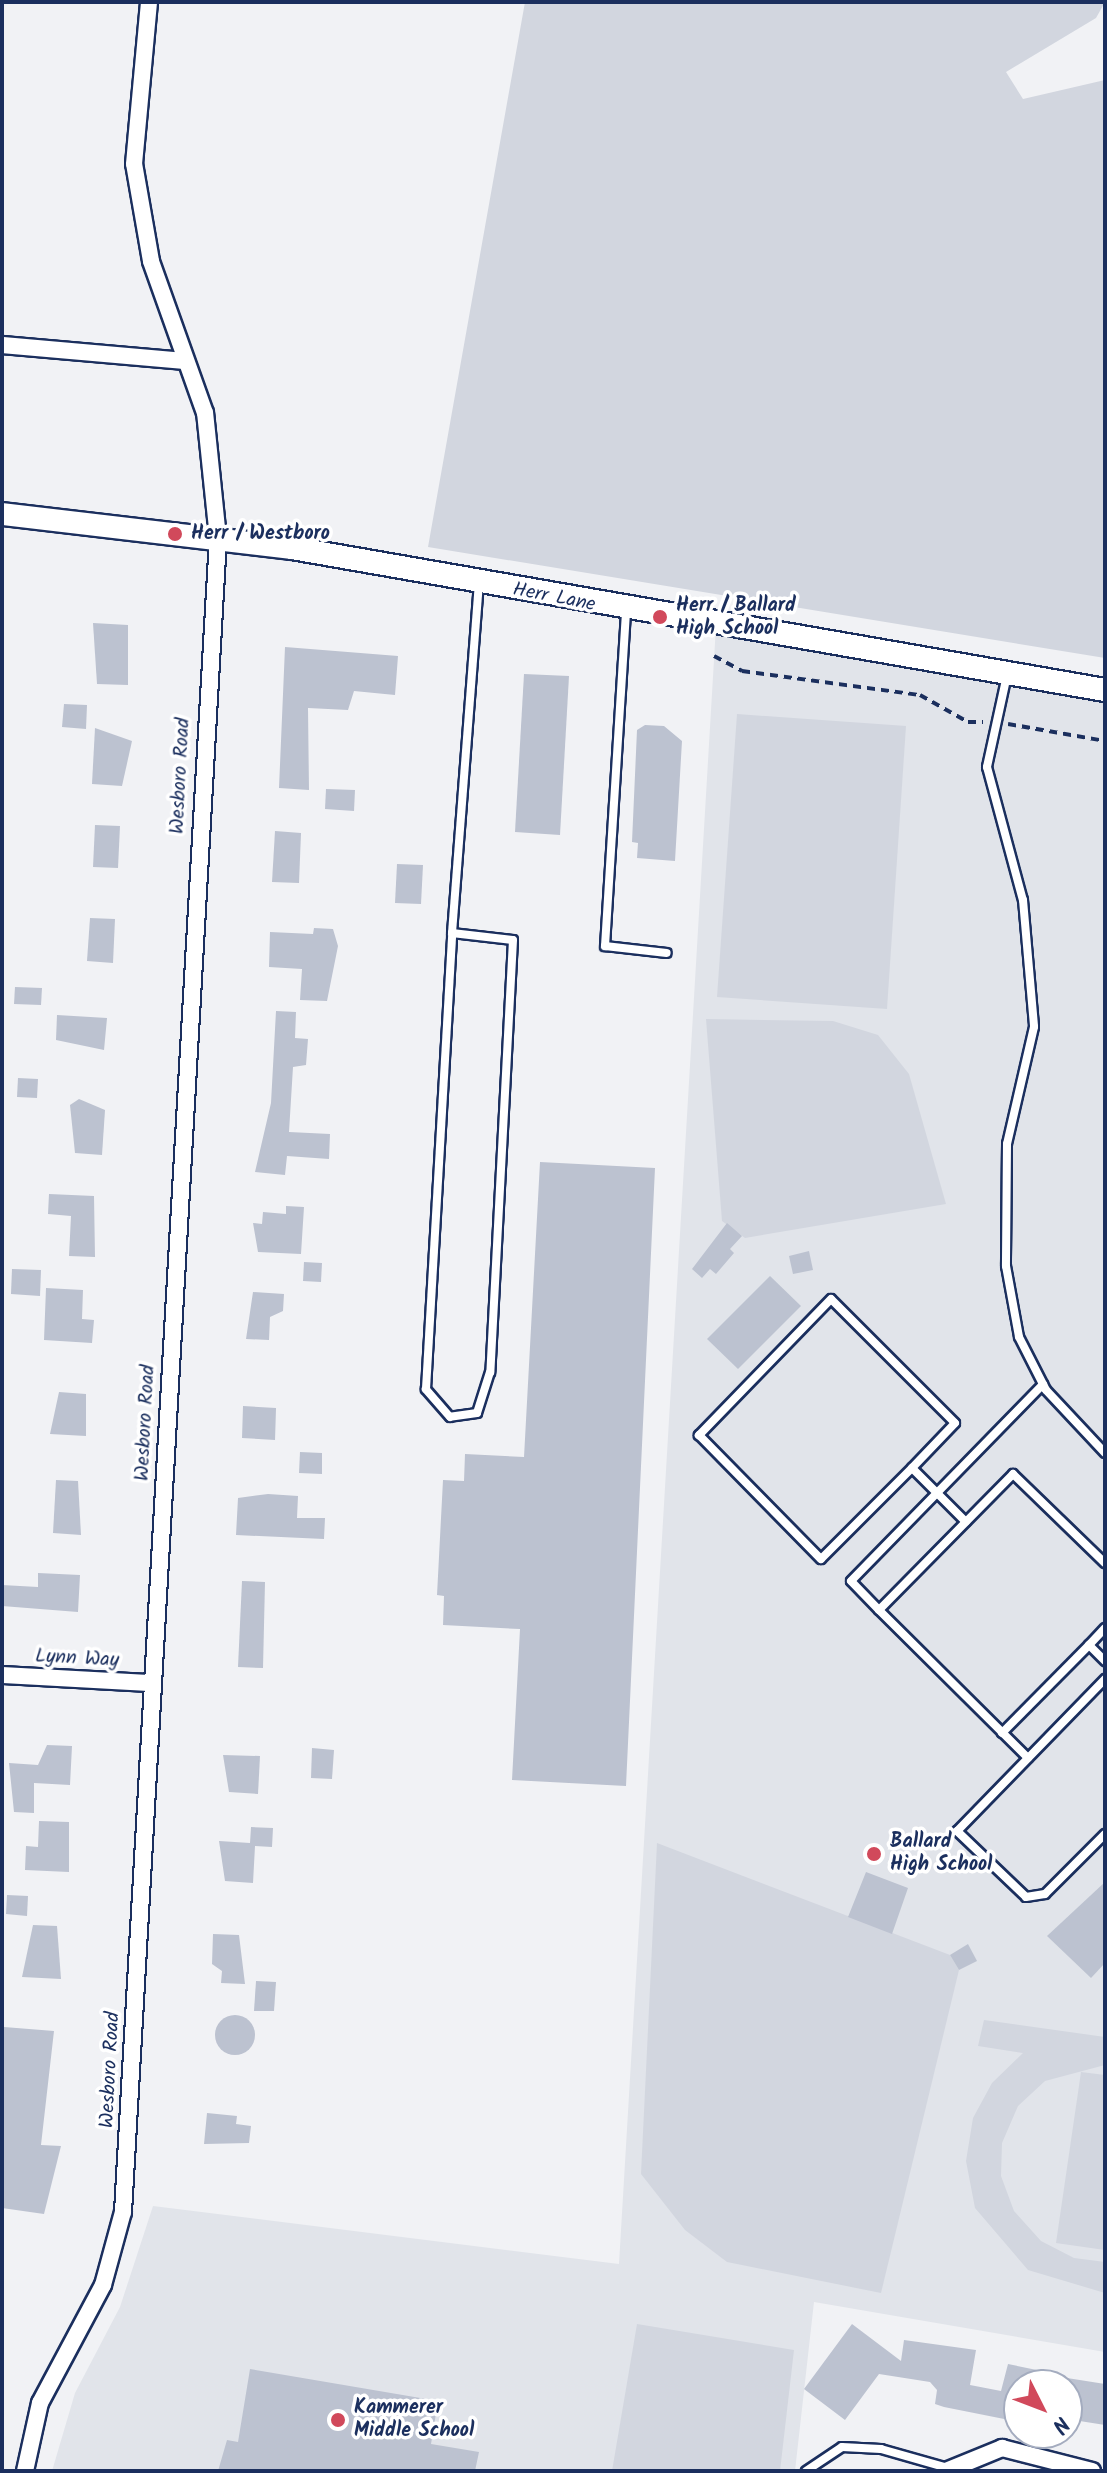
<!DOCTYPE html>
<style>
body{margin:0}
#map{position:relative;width:1107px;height:2473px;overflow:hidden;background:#f1f2f5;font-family:Kalam,sans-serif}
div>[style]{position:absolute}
.built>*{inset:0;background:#e1e4ea}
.green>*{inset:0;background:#d2d6df}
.building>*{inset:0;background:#bcc2d0}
.round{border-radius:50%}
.path>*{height:4px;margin-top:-2px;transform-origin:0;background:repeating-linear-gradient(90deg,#1b2f5e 0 8px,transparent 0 14px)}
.roads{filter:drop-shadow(2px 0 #1b2f5e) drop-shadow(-2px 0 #1b2f5e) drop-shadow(0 2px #1b2f5e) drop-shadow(0 -2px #1b2f5e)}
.service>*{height:8px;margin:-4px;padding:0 4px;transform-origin:4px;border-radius:4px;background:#fff}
.minor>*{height:16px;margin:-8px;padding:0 8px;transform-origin:8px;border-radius:8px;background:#fff}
.secondary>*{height:22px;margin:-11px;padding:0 11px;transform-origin:11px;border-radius:11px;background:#fff}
.dots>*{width:22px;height:22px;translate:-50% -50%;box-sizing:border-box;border:4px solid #fff;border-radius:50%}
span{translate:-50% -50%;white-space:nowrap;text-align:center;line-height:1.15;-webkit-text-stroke:7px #fff;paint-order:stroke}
.poi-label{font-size:20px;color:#1b2f5e;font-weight:700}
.left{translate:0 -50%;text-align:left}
.street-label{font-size:20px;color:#1b2f5e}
.frame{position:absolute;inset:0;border:4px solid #1b2f5e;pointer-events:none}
.north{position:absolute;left:1003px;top:2369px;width:80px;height:80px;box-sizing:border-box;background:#fff;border:2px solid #a4acbf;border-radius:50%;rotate:132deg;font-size:22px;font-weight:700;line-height:32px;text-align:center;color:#1b2f5e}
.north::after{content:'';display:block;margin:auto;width:28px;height:36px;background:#d1495b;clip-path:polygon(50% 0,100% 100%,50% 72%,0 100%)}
</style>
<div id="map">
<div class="built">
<i style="clip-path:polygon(716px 626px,1105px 692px,1105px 2352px,814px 2302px,795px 2471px,52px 2471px,75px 2393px,120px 2307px,153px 2206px,619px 2264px)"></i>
</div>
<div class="green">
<i style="clip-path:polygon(525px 2px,1105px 2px,1096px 18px,1006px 72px,1023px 99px,1105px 80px,1105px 658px,428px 547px)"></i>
<i style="clip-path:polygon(737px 714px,906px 726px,887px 1009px,717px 997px)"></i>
<i style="clip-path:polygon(706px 1019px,833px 1021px,878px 1035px,909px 1074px,946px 1204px,745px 1238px,722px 1221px)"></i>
<i style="clip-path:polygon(657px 1843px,950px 1955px,959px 1970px,881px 2293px,727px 2262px,685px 2230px,641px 2174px)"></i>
<i style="clip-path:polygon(984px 2020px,1105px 2037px,1105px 2065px,1045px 2081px,1018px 2106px,1002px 2143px,1001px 2176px,1014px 2211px,1041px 2241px,1074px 2258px,1105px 2262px,1105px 2293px,1028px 2270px,975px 2208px,966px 2161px,973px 2118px,992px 2083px,1023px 2053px,978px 2046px)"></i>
<i style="clip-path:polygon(1081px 2072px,1105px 2075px,1105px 2250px,1056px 2243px)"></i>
<i style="clip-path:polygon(637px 2324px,794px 2350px,780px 2471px,612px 2471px)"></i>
</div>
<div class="building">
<i style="clip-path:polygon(93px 623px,128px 625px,128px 685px,97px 684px)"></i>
<i style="clip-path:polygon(285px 647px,398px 656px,395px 695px,354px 691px,348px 710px,308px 708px,309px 790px,279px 788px)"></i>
<i style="clip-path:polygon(524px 674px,569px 676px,560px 835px,515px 832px)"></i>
<i style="clip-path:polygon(64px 704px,87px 705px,86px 729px,62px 727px)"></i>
<i style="clip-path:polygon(645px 725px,664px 726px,682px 741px,675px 861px,637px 858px,638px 843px,632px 842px,637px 730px)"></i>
<i style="clip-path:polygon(95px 728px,132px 741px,122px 786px,92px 784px)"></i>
<i style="clip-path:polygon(326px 789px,355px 790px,354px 811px,325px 809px)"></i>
<i style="clip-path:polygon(95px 825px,120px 826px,118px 868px,93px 867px)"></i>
<i style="clip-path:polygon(275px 831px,301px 833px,299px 883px,272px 882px)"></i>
<i style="clip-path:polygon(397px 864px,423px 865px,421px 904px,395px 903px)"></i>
<i style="clip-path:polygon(90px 918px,115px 919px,113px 963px,87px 961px)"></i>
<i style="clip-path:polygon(314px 928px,333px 929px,338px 946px,327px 1001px,300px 1000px,302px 969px,269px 967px,270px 932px,313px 934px)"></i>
<i style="clip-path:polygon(15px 987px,42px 988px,41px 1005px,14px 1004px)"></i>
<i style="clip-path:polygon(276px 1011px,296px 1012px,295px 1038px,308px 1039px,306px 1065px,293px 1067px,289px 1132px,330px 1134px,329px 1159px,287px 1156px,285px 1175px,255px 1172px,271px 1103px)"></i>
<i style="clip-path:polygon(57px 1015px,107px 1018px,104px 1050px,56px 1040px)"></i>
<i style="clip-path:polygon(18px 1078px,38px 1079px,37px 1098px,17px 1097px)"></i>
<i style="clip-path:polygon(79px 1099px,105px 1110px,102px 1155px,75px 1153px,70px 1105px)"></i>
<i style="clip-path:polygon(540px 1162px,655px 1168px,626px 1786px,512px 1780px,520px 1629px,443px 1625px,444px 1596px,437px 1595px,443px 1480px,464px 1481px,465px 1454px,524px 1457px)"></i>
<i style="clip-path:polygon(49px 1194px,94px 1196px,95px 1257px,69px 1256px,71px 1216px,48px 1214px)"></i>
<i style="clip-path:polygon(286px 1206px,304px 1207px,301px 1254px,258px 1252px,253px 1223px,262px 1224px,263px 1212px,286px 1214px)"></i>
<i style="clip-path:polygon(727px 1223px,742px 1236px,730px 1249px,734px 1253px,716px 1274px,710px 1269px,702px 1278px,692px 1269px)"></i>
<i style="clip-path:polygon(809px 1251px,813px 1270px,793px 1274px,789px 1256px)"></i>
<i style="clip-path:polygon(304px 1262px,322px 1263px,321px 1282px,303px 1281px)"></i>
<i style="clip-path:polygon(12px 1269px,41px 1270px,40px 1296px,11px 1294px)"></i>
<i style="clip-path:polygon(770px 1276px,801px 1306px,738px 1369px,707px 1339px)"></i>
<i style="clip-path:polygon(46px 1288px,83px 1290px,82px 1319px,94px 1320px,92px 1343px,44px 1340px)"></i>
<i style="clip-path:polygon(253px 1292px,284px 1294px,283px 1311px,270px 1317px,269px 1340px,246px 1339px)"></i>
<i style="clip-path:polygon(59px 1392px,86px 1394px,86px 1436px,50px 1434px)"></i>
<i style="clip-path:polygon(243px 1406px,276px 1408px,275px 1440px,242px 1438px)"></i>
<i style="clip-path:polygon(300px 1452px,322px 1453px,322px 1474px,299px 1473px)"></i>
<i style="clip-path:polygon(56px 1480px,78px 1481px,81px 1535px,53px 1533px)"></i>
<i style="clip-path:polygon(268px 1494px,298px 1496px,297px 1518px,325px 1518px,324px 1539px,236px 1535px,238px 1498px)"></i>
<i style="clip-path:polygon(38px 1573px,80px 1575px,78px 1612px,2px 1606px,2px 1585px,38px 1587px)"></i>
<i style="clip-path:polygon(242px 1581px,265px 1582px,263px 1668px,238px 1667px)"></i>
<i style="clip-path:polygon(47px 1745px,72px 1746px,70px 1785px,34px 1783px,34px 1813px,14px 1812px,9px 1763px,38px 1765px)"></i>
<i style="clip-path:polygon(312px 1748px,334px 1750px,332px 1779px,311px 1778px)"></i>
<i style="clip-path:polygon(223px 1755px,260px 1756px,258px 1794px,229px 1792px)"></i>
<i style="clip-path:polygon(39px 1821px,69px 1822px,69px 1872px,25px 1870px,26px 1846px,38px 1847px)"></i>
<i style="clip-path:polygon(251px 1827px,273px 1828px,272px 1847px,255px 1846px,253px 1883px,225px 1881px,219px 1841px,250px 1843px)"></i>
<i style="clip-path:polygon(866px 1872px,908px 1888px,892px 1934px,848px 1917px)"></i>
<i style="clip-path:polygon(1105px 1882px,1105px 1963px,1091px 1978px,1047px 1936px)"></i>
<i style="clip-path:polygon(7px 1895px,28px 1896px,27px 1916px,6px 1914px)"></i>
<i style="clip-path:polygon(33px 1925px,57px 1926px,61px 1979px,22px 1977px)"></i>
<i style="clip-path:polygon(213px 1934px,239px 1935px,245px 1984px,221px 1983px,222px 1971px,212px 1964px)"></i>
<i style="clip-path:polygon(968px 1944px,977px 1961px,959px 1970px,950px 1955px)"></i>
<i style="clip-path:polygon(256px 1981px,276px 1982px,274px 2011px,254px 2011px)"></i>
<i class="round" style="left:215px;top:2015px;width:40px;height:40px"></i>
<i style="clip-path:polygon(4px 2027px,54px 2031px,41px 2145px,61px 2146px,44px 2214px,2px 2208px)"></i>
<i style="clip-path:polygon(207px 2113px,237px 2116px,236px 2124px,251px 2126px,249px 2143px,204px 2144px)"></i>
<i style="clip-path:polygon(852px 2324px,901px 2361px,904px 2340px,976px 2350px,970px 2385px,1001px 2391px,1008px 2364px,1066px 2376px,1065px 2385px,1019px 2385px,1019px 2422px,944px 2407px,935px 2404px,937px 2390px,930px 2382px,879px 2374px,845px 2420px,804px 2389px)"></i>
<i style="clip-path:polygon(250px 2369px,438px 2401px,431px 2444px,479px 2452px,475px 2471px,218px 2471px,227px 2440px,238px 2442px)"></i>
<i style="clip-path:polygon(1067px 2378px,1105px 2384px,1105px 2425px,1067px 2419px)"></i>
</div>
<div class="path">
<i style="left:714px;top:656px;width:32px;rotate:28deg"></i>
<i style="left:742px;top:671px;width:180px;rotate:7.7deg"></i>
<i style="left:920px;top:695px;width:55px;rotate:29.4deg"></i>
<i style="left:968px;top:722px;width:15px"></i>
<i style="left:1008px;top:724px;width:98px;rotate:9.9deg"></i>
</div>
<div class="roads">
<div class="service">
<i style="left:626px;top:612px;width:335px;rotate:93.6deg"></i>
<i style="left:605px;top:946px;width:62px;rotate:6.4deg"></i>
<i style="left:1007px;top:675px;width:94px;rotate:102.3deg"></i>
<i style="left:987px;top:767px;width:138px;rotate:74.9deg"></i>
<i style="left:1023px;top:900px;width:127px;rotate:85deg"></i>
<i style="left:1034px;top:1027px;width:120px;rotate:103deg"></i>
<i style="left:1007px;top:1144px;width:122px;rotate:90.5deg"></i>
<i style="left:1006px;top:1266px;width:72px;rotate:79.6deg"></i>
<i style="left:1019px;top:1337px;width:59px;rotate:63deg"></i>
<i style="left:1046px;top:1390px;width:86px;rotate:46.9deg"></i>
<i style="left:452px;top:933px;width:61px;rotate:6.5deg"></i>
<i style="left:513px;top:940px;width:433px;rotate:93deg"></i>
<i style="left:490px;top:1372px;width:43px;rotate:107.6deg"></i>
<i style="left:477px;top:1413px;width:27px;rotate:172deg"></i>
<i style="left:450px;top:1417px;width:37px;rotate:-131deg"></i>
<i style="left:426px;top:1389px;width:457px;rotate:-86.7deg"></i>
<i style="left:452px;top:933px;width:350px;rotate:-85.6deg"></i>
<i style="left:912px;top:1468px;width:62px;rotate:-46.3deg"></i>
<i style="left:955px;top:1423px;width:175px;rotate:-135deg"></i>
<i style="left:831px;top:1299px;width:190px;rotate:134.1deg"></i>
<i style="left:699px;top:1435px;width:174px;rotate:45.5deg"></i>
<i style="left:821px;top:1559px;width:129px;rotate:-45deg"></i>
<i style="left:912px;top:1468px;width:76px;rotate:45deg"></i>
<i style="left:879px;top:1610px;width:40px;rotate:-134deg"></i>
<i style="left:851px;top:1581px;width:275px;rotate:-45.7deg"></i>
<i style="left:1105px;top:1628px;width:23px;rotate:133deg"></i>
<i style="left:1089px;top:1645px;width:23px;rotate:45deg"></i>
<i style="left:1105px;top:1679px;width:212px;rotate:134.2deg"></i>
<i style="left:957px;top:1831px;width:95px;rotate:43.7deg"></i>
<i style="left:1026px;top:1897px;width:19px;rotate:-9deg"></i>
<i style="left:1045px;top:1894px;width:85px;rotate:-45deg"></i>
<i style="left:1002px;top:1733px;width:124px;rotate:-45.3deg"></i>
<i style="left:1028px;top:1758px;width:210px;rotate:-135.2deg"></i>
<i style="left:879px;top:1610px;width:191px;rotate:-45.4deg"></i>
<i style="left:1013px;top:1474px;width:128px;rotate:44.1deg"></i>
<i style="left:806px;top:2471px;width:43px;rotate:-33.7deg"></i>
<i style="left:842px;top:2447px;width:39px;rotate:3deg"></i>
<i style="left:881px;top:2449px;width:70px;rotate:15.8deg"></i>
</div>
<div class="minor">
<i style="left:2px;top:345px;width:184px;rotate:5deg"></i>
<i style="left:2px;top:1675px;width:148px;rotate:3.1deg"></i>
<i style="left:25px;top:2471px;width:70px;rotate:-77.6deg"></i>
<i style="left:40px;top:2403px;width:134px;rotate:-61.9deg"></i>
<i style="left:103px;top:2285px;width:76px;rotate:-74.7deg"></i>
<i style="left:123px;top:2212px;width:1677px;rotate:-86.75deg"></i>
<i style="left:218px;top:538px;width:126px;rotate:-95.9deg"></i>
<i style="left:205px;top:413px;width:161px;rotate:-109.6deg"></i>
<i style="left:151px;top:261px;width:98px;rotate:-99.9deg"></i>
<i style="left:134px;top:164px;width:163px;rotate:-84.7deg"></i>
<i style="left:946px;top:2471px;width:61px;rotate:-22.3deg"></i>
<i style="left:1002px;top:2448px;width:93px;rotate:14.3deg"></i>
</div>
<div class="secondary">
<i style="left:2px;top:514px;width:292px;rotate:6.7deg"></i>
<i style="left:292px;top:548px;width:825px;rotate:9.91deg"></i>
</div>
</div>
<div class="dots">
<i style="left:175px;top:534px;background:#d1495b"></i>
<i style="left:660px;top:617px;background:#d1495b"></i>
<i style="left:874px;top:1854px;background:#d1495b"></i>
<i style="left:338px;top:2420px;background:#d1495b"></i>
</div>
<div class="poi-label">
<span class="left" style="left:191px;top:534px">Herr / Westboro</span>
<span class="left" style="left:676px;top:618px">Herr / Ballard<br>High School</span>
<span class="left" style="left:890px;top:1854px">Ballard<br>High School</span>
<span class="left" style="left:354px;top:2420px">Kammerer<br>Middle School</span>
</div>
<div class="street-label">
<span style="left:554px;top:598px;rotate:11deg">Herr Lane</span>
<span style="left:181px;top:776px;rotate:-87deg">Wesboro Road</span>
<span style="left:146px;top:1423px;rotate:-87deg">Wesboro Road</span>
<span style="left:77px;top:1659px;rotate:3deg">Lynn Way</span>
<span style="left:111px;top:2070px;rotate:-87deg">Wesboro Road</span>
</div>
<div class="frame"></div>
<div class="north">N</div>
</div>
